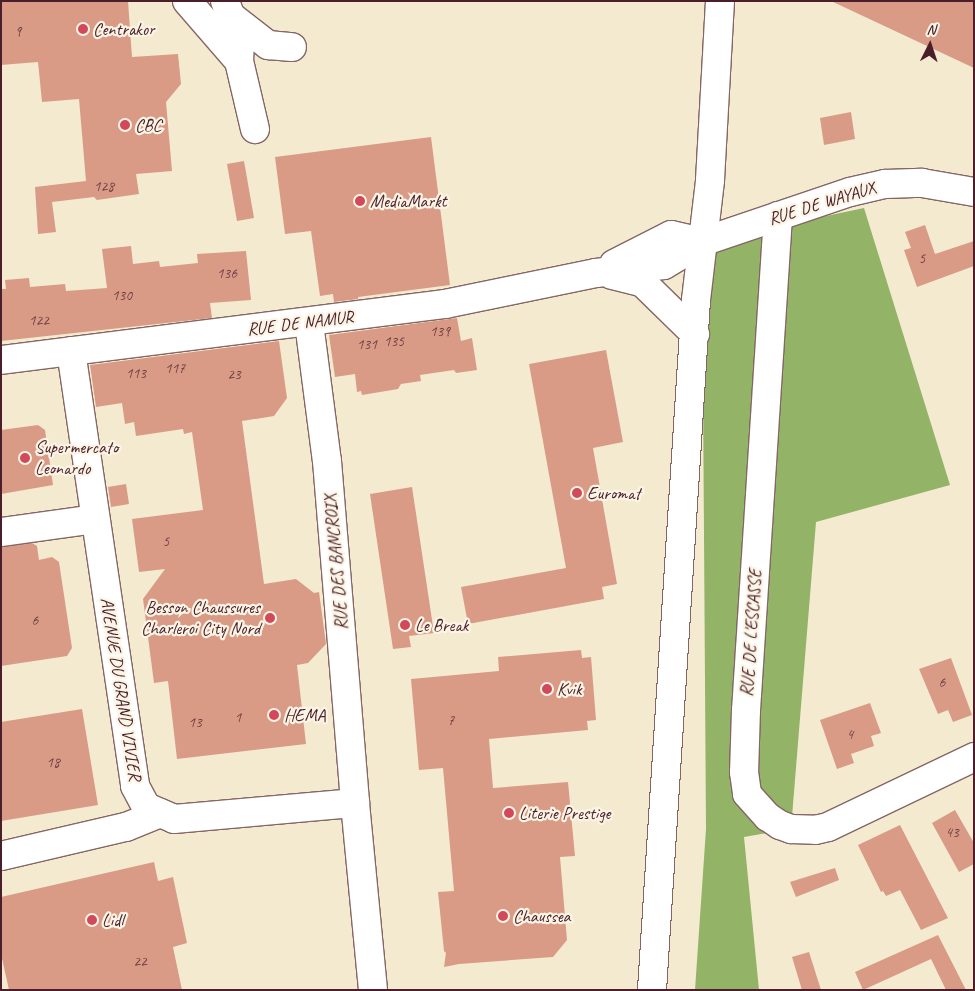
<!DOCTYPE html>
<style>
body{margin:0}
#map{position:relative;width:975px;height:991px;overflow:hidden;background:#f3ead0;font-family:Caveat,sans-serif}
div>[style]{position:absolute}
.forest>*{inset:0;background:#93b366}
.building>*{inset:0;background:#d99b86}
.roads{filter:drop-shadow(1px 0 #856665) drop-shadow(-1px 0 #856665) drop-shadow(0 1px #856665) drop-shadow(0 -1px #856665)}
.minor>*{height:28px;margin:-14px;padding:0 14px;transform-origin:14px;border-radius:14px;background:#fff}
.major>*{height:28px;margin:-14px;padding:0 14px;transform-origin:14px;border-radius:14px;background:#fff}
.dots>*{width:14px;height:14px;translate:-50% -50%;box-sizing:border-box;border:2px solid #fcf5e5;border-radius:50%}
span{translate:-50% -50%;white-space:nowrap;text-align:center;line-height:1.15;-webkit-text-stroke:4.5px #fcf5e5;paint-order:stroke}
.number-label{font-size:15px;color:#6e3e42}
.number-label span{-webkit-text-stroke-width:0}
.poi-label{font-size:18px;color:#4a1f2b}
.left{translate:0 -50%;text-align:left}
.right{translate:-100% -50%;text-align:right}
.street-label{font-size:18px;color:#4a1f2b}
.frame{position:absolute;inset:0;border:2px solid #4a1f2b;pointer-events:none}
.north{position:absolute;left:905px;top:20px;width:50px;height:50px;-webkit-text-stroke:4px #fcf5e5;paint-order:stroke;rotate:4deg;font-size:14px;font-weight:700;line-height:20px;text-align:center;color:#4a1f2b}
.north::after{content:'';display:block;margin:auto;width:18px;height:22px;background:#4a1f2b;clip-path:polygon(50% 0,100% 100%,50% 72%,0 100%)}
</style>
<div id="map">
<div class="forest">
<i style="clip-path:polygon(864px 208px,950px 485px,816px 522px,791px 829px,744px 837px,759px 990px,695px 990px,706px 829px,702px 242px)"></i>
</div>
<div class="building">
<i style="clip-path:polygon(1px 1px,128px 1px,132px 57px,178px 54px,181px 84px,166px 102px,172px 171px,136px 174px,139px 194px,97px 200px,94px 197px,52px 202px,56px 232px,38px 234px,35px 187px,86px 181px,79px 99px,42px 102px,38px 62px,1px 65px)"></i>
<i style="clip-path:polygon(831px 1px,974px 1px,974px 68px)"></i>
<i style="clip-path:polygon(851px 112px,855px 139px,824px 145px,820px 118px)"></i>
<i style="clip-path:polygon(431px 137px,450px 285px,358px 297px,358px 299px,334px 302px,333px 294px,320px 296px,311px 231px,285px 234px,275px 157px)"></i>
<i style="clip-path:polygon(244px 161px,254px 218px,237px 221px,227px 164px)"></i>
<i style="clip-path:polygon(925px 225px,935px 254px,974px 241px,974px 266px,917px 287px,904px 250px,911px 248px,905px 232px)"></i>
<i style="clip-path:polygon(131px 246px,133px 264px,159px 261px,160px 267px,198px 263px,197px 254px,246px 251px,251px 300px,210px 303px,212px 318px,1px 341px,1px 289px,6px 289px,5px 280px,29px 278px,30px 287px,65px 284px,66px 291px,107px 288px,102px 249px)"></i>
<i style="clip-path:polygon(457px 318px,461px 341px,472px 338px,477px 370px,456px 373px,454px 370px,420px 375px,421px 381px,401px 384px,398px 389px,362px 395px,361px 391px,357px 392px,355px 374px,335px 377px,329px 335px)"></i>
<i style="clip-path:polygon(279px 341px,287px 398px,274px 416px,242px 421px,264px 584px,296px 579px,314px 593px,319px 592px,326px 644px,308px 663px,297px 665px,306px 744px,177px 759px,168px 681px,154px 683px,143px 599px,165px 569px,139px 572px,132px 519px,203px 510px,192px 432px,184px 434px,183px 429px,136px 436px,134px 422px,125px 424px,122px 403px,96px 407px,90px 365px)"></i>
<i style="clip-path:polygon(606px 350px,623px 442px,593px 448px,617px 584px,602px 587px,604px 599px,468px 624px,461px 587px,566px 568px,529px 364px)"></i>
<i style="clip-path:polygon(38px 425px,45px 430px,53px 485px,1px 494px,1px 430px)"></i>
<i style="clip-path:polygon(126px 484px,129px 504px,111px 507px,108px 487px)"></i>
<i style="clip-path:polygon(412px 487px,434px 633px,409px 636px,411px 647px,393px 649px,370px 494px)"></i>
<i style="clip-path:polygon(32px 543px,37px 546px,39px 560px,52px 557px,59px 562px,72px 648px,67px 656px,1px 666px,1px 547px)"></i>
<i style="clip-path:polygon(581px 650px,582px 658px,591px 657px,596px 720px,587px 721px,588px 730px,489px 739px,493px 788px,568px 782px,575px 856px,560px 857px,567px 940px,553px 957px,459px 964px,444px 967px,446px 953px,444px 951px,438px 892px,454px 891px,443px 768px,419px 770px,411px 679px,499px 671px,498px 657px)"></i>
<i style="clip-path:polygon(951px 658px,972px 715px,953px 722px,948px 710px,938px 714px,919px 669px)"></i>
<i style="clip-path:polygon(870px 703px,881px 733px,871px 736px,874px 746px,851px 754px,854px 763px,837px 769px,820px 720px)"></i>
<i style="clip-path:polygon(82px 709px,98px 805px,1px 821px,1px 722px)"></i>
<i style="clip-path:polygon(955px 810px,974px 843px,974px 864px,959px 872px,932px 823px)"></i>
<i style="clip-path:polygon(900px 825px,948px 918px,921px 930px,900px 890px,886px 896px,883px 891px,881px 892px,858px 845px)"></i>
<i style="clip-path:polygon(154px 862px,158px 881px,173px 877px,187px 943px,173px 947px,182px 990px,9px 990px,1px 954px,1px 897px)"></i>
<i style="clip-path:polygon(835px 868px,839px 880px,796px 897px,790px 882px)"></i>
<i style="clip-path:polygon(938px 935px,966px 990px,946px 990px,931px 959px,863px 990px,855px 972px)"></i>
<i style="clip-path:polygon(809px 952px,821px 990px,802px 990px,792px 957px)"></i>
</div>
<div class="roads">
<div class="minor">
<i style="left:187px;top:1px;width:79px;rotate:49.1deg"></i>
<i style="left:225px;top:1px;width:44px;rotate:69.9deg"></i>
<i style="left:240px;top:42px;width:19px;rotate:93deg"></i>
<i style="left:239px;top:61px;width:70px;rotate:76.8deg"></i>
<i style="left:232px;top:17px;width:46px;rotate:37.9deg"></i>
<i style="left:268px;top:45px;width:24px;rotate:5deg"></i>
<i style="left:778px;top:216px;width:495px;rotate:93.7deg"></i>
<i style="left:746px;top:710px;width:62px;rotate:91.8deg"></i>
<i style="left:744px;top:772px;width:22px;rotate:82deg"></i>
<i style="left:747px;top:794px;width:31px;rotate:48deg"></i>
<i style="left:768px;top:817px;width:14px;rotate:34deg"></i>
<i style="left:780px;top:825px;width:12px;rotate:20deg"></i>
<i style="left:791px;top:829px;width:24px;rotate:2deg"></i>
<i style="left:815px;top:830px;width:13px;rotate:-13deg"></i>
<i style="left:828px;top:827px;width:162px;rotate:-25.6deg"></i>
<i style="left:614px;top:264px;width:64px;rotate:-27deg"></i>
<i style="left:671px;top:235px;width:32px;rotate:13deg"></i>
<i style="left:612px;top:275px;width:32px;rotate:14deg"></i>
<i style="left:643px;top:283px;width:73px;rotate:44.4deg"></i>
<i style="left:309px;top:323px;width:139px;rotate:82.6deg"></i>
<i style="left:327px;top:461px;width:343px;rotate:85.3deg"></i>
<i style="left:355px;top:803px;width:188px;rotate:84.5deg"></i>
<i style="left:71px;top:351px;width:440px;rotate:81.6deg"></i>
<i style="left:135px;top:786px;width:24px;rotate:62deg"></i>
<i style="left:146px;top:807px;width:30px;rotate:23deg"></i>
<i style="left:174px;top:819px;width:182px;rotate:-5.1deg"></i>
<i style="left:1px;top:360px;width:448px;rotate:-7.2deg"></i>
<i style="left:445px;top:304px;width:154px;rotate:-11.6deg"></i>
<i style="left:596px;top:273px;width:68px;rotate:-6.7deg"></i>
<i style="left:664px;top:265px;width:44px;rotate:-31.2deg"></i>
<i style="left:702px;top:242px;width:156px;rotate:-18.7deg"></i>
<i style="left:850px;top:192px;width:36px;rotate:-13deg"></i>
<i style="left:885px;top:184px;width:37px;rotate:-2deg"></i>
<i style="left:922px;top:183px;width:53px;rotate:9.8deg"></i>
<i style="left:1px;top:532px;width:95px;rotate:-7.9deg"></i>
<i style="left:1px;top:856px;width:128px;rotate:-13.1deg"></i>
<i style="left:126px;top:827px;width:37px;rotate:-22deg"></i>
</div>
<div class="major">
<i style="left:652px;top:990px;width:691px;rotate:-86.35deg"></i>
<i style="left:696px;top:300px;width:121px;rotate:-83.3deg"></i>
<i style="left:710px;top:180px;width:179px;rotate:-86.8deg"></i>
</div>
</div>
<div class="dots">
<i style="left:83px;top:29px;background:#d1495b"></i>
<i style="left:125px;top:125px;background:#d1495b"></i>
<i style="left:360px;top:201px;background:#d1495b"></i>
<i style="left:25px;top:458px;background:#d1495b"></i>
<i style="left:577px;top:493px;background:#d1495b"></i>
<i style="left:270px;top:618px;background:#d1495b"></i>
<i style="left:405px;top:625px;background:#d1495b"></i>
<i style="left:547px;top:689px;background:#d1495b"></i>
<i style="left:274px;top:715px;background:#d1495b"></i>
<i style="left:509px;top:813px;background:#d1495b"></i>
<i style="left:503px;top:916px;background:#d1495b"></i>
<i style="left:92px;top:920px;background:#d1495b"></i>
</div>
<div class="number-label">
<span style="left:18px;top:32px">9</span>
<span style="left:104px;top:187px">128</span>
<span style="left:922px;top:259px">5</span>
<span style="left:227px;top:274px">136</span>
<span style="left:122px;top:296px">130</span>
<span style="left:39px;top:321px">122</span>
<span style="left:440px;top:332px">139</span>
<span style="left:394px;top:342px">135</span>
<span style="left:367px;top:345px">131</span>
<span style="left:175px;top:369px">117</span>
<span style="left:136px;top:374px">113</span>
<span style="left:234px;top:375px">23</span>
<span style="left:166px;top:542px">5</span>
<span style="left:35px;top:621px">6</span>
<span style="left:942px;top:683px">6</span>
<span style="left:238px;top:718px">1</span>
<span style="left:451px;top:721px">7</span>
<span style="left:195px;top:723px">13</span>
<span style="left:850px;top:735px">4</span>
<span style="left:53px;top:763px">18</span>
<span style="left:952px;top:833px">43</span>
<span style="left:140px;top:962px">22</span>
</div>
<div class="poi-label">
<span class="left" style="left:93px;top:29px">Centrakor</span>
<span class="left" style="left:135px;top:125px">CBC</span>
<span class="left" style="left:370px;top:201px">MediaMarkt</span>
<span class="left" style="left:35px;top:458px">Supermercato<br>Leonardo</span>
<span class="left" style="left:587px;top:493px">Euromat</span>
<span class="right" style="left:260px;top:618px">Besson Chaussures<br>Charleroi City Nord</span>
<span class="left" style="left:415px;top:625px">Le Break</span>
<span class="left" style="left:557px;top:689px">Kvik</span>
<span class="left" style="left:284px;top:715px">HEMA</span>
<span class="left" style="left:519px;top:813px">Literie Prestige</span>
<span class="left" style="left:513px;top:916px">Chaussea</span>
<span class="left" style="left:102px;top:920px">Lidl</span>
</div>
<div class="street-label">
<span style="left:822px;top:203px;rotate:-17deg">RUE DE WAYAUX</span>
<span style="left:300px;top:323px;rotate:-7deg">RUE DE NAMUR</span>
<span style="left:336px;top:562px;rotate:-95deg">RUE DES BANCROIX</span>
<span style="left:751px;top:633px;rotate:-86deg">RUE DE L'ESCASSE</span>
<span style="left:121px;top:689px;rotate:81deg">AVENUE DU GRAND VIVIER</span>
</div>
<div class="frame"></div>
<div class="north">N</div>
</div>
